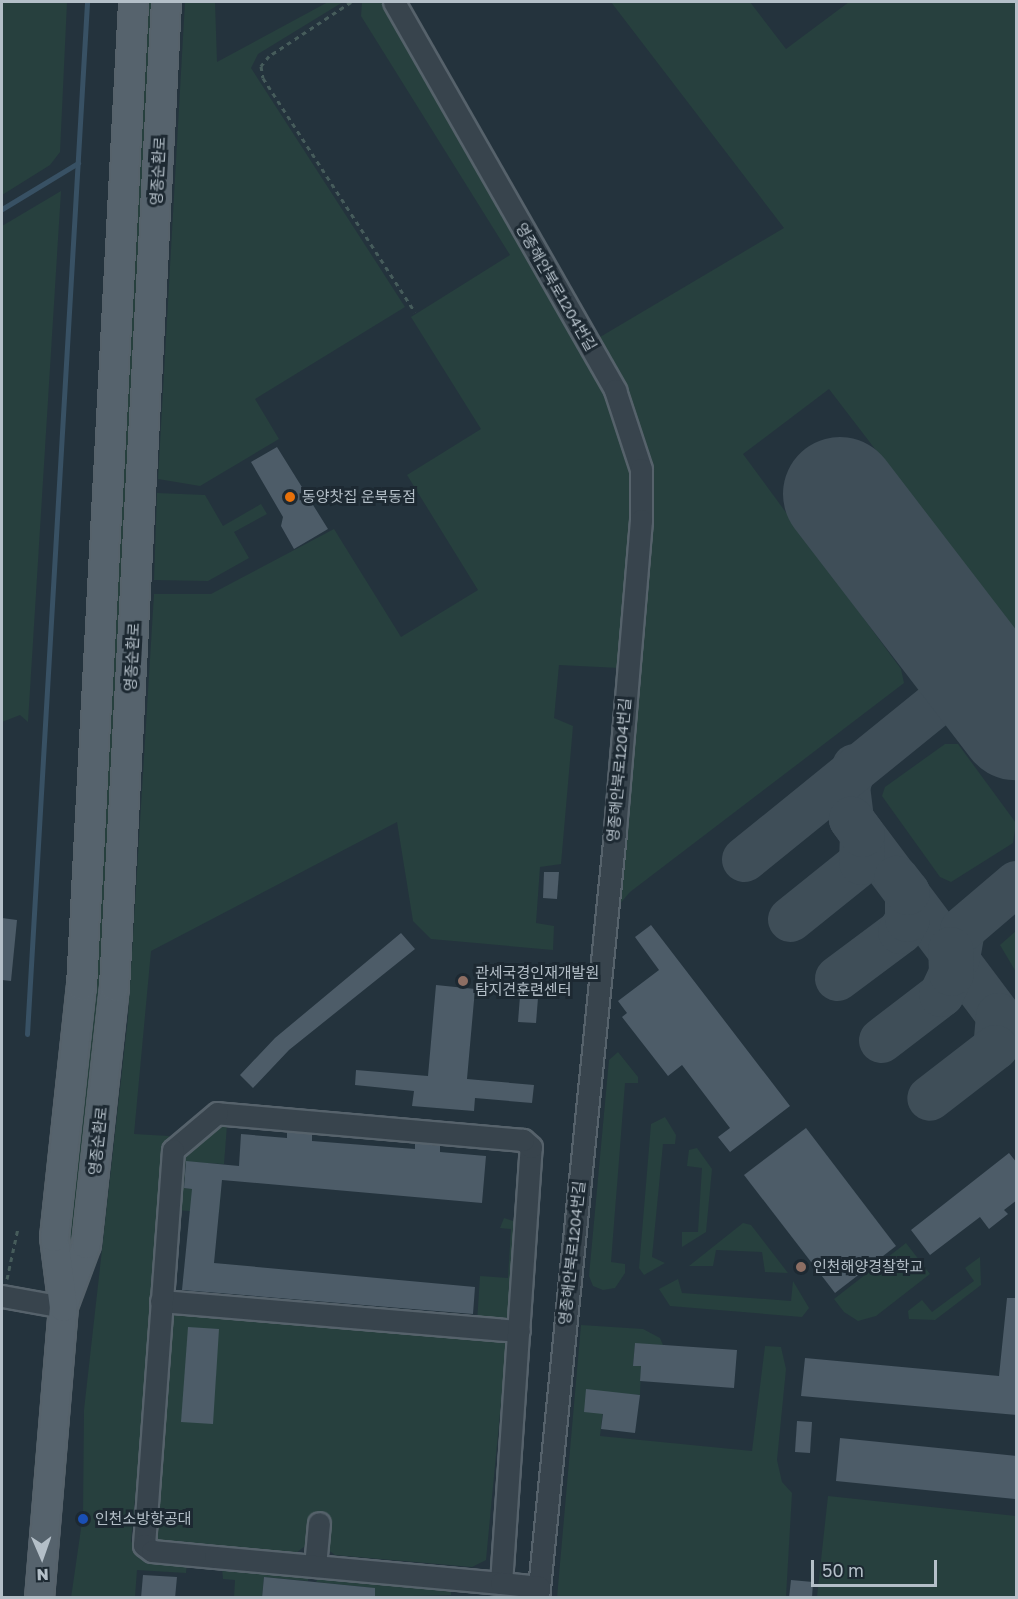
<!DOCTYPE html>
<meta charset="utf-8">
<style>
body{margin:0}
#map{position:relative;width:1018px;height:1599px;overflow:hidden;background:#24333d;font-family:"Golos Text","Noto Sans KR",sans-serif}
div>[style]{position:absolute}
.green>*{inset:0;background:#27403e}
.stream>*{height:5px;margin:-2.5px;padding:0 2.5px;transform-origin:2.5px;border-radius:2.5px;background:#385164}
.taxiway>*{height:45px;margin:-22.5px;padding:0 22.5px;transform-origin:22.5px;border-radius:22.5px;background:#3f4e58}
.runway>*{height:114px;margin:-57px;padding:0 57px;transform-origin:57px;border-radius:57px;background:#3f4e58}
.building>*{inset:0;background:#4d5c68}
.path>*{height:3px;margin-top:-1.5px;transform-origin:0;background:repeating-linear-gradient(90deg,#465c5b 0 4.5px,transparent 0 9px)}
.roads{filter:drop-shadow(2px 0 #56626b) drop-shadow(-2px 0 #56626b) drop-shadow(0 2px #56626b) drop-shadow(0 -2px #56626b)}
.minor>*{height:21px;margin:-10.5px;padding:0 10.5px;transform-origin:10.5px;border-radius:10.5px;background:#38444d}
.major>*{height:27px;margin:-13.5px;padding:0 13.5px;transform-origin:13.5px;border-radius:13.5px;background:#56636d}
.dots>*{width:16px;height:16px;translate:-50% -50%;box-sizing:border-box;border:3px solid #1d2932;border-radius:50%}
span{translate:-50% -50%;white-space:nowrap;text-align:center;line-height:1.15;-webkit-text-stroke:6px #1d2932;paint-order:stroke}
.street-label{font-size:15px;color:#b4bfc8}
.poi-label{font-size:15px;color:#b4bfc8}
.left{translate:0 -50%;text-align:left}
.frame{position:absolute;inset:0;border:3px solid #b4bfc8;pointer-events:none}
.north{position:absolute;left:12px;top:1527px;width:60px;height:60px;-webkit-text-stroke:4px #1d2932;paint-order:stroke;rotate:178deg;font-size:16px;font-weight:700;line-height:24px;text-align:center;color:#b4bfc8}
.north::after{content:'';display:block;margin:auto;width:21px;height:27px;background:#b4bfc8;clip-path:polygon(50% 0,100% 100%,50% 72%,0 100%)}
.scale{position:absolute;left:811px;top:1560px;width:126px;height:27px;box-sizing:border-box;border:3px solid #b4bfc8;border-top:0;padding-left:8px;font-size:18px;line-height:21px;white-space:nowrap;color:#b4bfc8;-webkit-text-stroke:4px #1d2932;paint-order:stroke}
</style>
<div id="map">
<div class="green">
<i style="clip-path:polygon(2px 2px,67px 2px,60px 152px,50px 165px,2px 195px)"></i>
<i style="clip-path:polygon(140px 2px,159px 2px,103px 1037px,73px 1241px,69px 1240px)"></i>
<i style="clip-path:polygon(185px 2px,215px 2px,217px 62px,328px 2px,343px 2px,258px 54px,251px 68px,405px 307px,255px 399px,279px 439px,200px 486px,158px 479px)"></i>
<i style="clip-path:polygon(362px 2px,385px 2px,621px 421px,635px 488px,620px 668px,559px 665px,554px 718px,573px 726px,561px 864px,540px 867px,536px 923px,554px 926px,553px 950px,431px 939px,413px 921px,397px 822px,151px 951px,134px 1134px,169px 1136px,131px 1541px,139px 1558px,187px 1561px,186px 1573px,137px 1570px,135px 1597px,71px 1598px,83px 1515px,84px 1410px,128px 1018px,154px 594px,211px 594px,334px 529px,401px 637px,478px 590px,407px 475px,481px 429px,411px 317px,510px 255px,361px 16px)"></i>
<i style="clip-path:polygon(611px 2px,750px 2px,786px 49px,849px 2px,1016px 2px,1016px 633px,829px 389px,743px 454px,901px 669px,904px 683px,630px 892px,618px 906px,651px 476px,628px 398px,595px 340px,784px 228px)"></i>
<i style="clip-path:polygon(61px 191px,28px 722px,20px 715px,2px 722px,2px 226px)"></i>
<i style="clip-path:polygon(157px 493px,205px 495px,223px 526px,261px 504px,267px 514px,234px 532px,249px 558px,208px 581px,154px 580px)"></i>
<i style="clip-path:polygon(945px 744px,958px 744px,1016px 823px,1013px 843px,951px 882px,940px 877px,882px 796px,885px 787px)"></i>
<i style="clip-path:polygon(1016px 931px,1016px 972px,1000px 945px)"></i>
<i style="clip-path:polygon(618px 1052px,638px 1077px,638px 1083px,625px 1083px,611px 1262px,625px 1264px,625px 1273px,615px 1288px,603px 1290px,593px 1286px,589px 1276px,609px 1060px)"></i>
<i style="clip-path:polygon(665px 1117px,676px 1135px,675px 1144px,663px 1144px,652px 1257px,665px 1263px,644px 1275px,639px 1268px,651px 1124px)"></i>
<i style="clip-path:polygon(213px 1123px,227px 1125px,224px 1164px,186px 1162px,184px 1188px,221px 1191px,219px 1213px,175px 1210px,179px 1152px)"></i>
<i style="clip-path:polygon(697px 1148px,712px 1169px,706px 1232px,682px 1247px,682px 1232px,698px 1232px,702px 1168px,687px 1166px,689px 1150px)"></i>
<i style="clip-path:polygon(504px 1218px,516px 1222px,510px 1321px,477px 1323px,480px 1276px,508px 1278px,511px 1229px,500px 1228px)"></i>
<i style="clip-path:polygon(743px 1223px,751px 1225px,788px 1273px,765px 1272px,762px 1252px,716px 1250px,713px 1266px,689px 1266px)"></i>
<i style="clip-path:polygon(906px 1243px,930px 1274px,876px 1316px,858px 1321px,844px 1312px,834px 1299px)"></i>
<i style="clip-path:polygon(980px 1257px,981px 1285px,935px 1320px,909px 1319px,908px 1311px,922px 1300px,932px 1312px,974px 1281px,965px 1268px)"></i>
<i style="clip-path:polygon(678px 1279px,682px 1293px,791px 1301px,793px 1281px,809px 1308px,802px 1317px,670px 1306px,659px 1289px)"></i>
<i style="clip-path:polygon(167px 1309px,507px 1340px,486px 1560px,472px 1567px,335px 1555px,327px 1549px,329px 1520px,308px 1519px,305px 1546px,296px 1553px,152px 1539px)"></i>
<i style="clip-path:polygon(581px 1325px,643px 1329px,660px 1338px,663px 1345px,635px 1344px,633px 1366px,641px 1366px,640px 1395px,605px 1392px,600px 1436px,752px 1451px,765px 1346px,781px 1347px,786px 1369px,777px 1460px,782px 1482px,792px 1493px,786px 1597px,557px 1598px)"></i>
<i style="clip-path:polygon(828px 1496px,1016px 1516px,1016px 1597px,817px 1597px)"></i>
<i style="clip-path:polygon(222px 1568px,308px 1575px,308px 1581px,264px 1577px,262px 1597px,234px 1597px,235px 1580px,223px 1579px)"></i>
<i style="clip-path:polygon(321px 1574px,451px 1588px,451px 1595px,372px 1597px,373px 1588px,316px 1582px)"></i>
</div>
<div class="stream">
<i style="left:2px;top:209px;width:89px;rotate:-31.2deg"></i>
<i style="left:27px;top:1034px;width:1034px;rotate:-86.67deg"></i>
</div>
<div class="taxiway">
<i style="left:854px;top:766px;width:21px;rotate:109deg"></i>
<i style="left:847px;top:786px;width:33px;rotate:83deg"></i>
<i style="left:851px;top:819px;width:245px;rotate:53.1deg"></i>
<i style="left:998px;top:1015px;width:32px;rotate:95deg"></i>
<i style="left:995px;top:1047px;width:83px;rotate:142.3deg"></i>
<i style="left:744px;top:859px;width:299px;rotate:-39deg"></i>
<i style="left:790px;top:919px;width:91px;rotate:-38.8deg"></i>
<i style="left:861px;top:862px;width:28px;rotate:-88deg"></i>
<i style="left:862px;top:834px;width:19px;rotate:-126deg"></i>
<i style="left:957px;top:958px;width:29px;rotate:-80deg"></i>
<i style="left:962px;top:929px;width:71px;rotate:-40.4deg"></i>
<i style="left:837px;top:978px;width:79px;rotate:-36.7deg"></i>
<i style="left:900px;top:931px;width:14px;rotate:-60deg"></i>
<i style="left:907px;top:919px;width:27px;rotate:-90deg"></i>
<i style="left:907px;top:892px;width:18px;rotate:-128deg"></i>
<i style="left:881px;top:1040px;width:76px;rotate:-37.5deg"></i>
<i style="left:941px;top:994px;width:23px;rotate:-65deg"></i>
<i style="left:951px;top:973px;width:24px;rotate:-92deg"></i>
</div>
<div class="runway">
<i style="left:840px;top:494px;width:289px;rotate:52.5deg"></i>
</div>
<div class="building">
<i style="clip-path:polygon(277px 447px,328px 529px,294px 549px,281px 526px,283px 517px,251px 462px)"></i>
<i style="clip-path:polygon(544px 872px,559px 872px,557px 899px,543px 898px)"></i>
<i style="clip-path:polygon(2px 918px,17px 920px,11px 981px,2px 980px)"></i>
<i style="clip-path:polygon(651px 925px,790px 1106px,730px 1152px,718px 1137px,730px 1128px,682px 1065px,668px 1076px,622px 1017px,627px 1013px,618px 1001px,659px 970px,635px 937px)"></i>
<i style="clip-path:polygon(401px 933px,415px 949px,289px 1050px,253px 1088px,240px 1075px,275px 1038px)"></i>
<i style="clip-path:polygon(436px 985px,475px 989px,467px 1079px,534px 1085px,532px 1103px,475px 1098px,474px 1111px,412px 1106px,414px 1091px,355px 1085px,356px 1070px,428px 1076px)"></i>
<i style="clip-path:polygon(520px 996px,538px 998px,536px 1023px,518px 1022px)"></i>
<i style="clip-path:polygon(806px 1128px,896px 1246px,835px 1293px,744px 1175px)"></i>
<i style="clip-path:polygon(287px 1132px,312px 1134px,312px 1141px,415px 1149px,415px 1143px,440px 1146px,440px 1152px,486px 1156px,482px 1203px,222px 1180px,214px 1263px,475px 1287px,473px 1314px,182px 1290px,192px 1189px,184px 1188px,186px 1161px,239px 1166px,241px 1134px,287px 1138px)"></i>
<i style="clip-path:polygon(1009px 1153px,1017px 1163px,1017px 1200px,1004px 1210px,1008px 1214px,989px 1229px,980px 1217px,930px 1255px,911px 1230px)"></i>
<i style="clip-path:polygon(1007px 1298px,1017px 1298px,1017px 1415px,801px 1396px,805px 1358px,999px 1376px)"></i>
<i style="clip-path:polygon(188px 1327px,219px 1329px,213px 1424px,181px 1422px)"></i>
<i style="clip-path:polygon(635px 1343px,737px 1350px,734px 1388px,640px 1381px,641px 1366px,633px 1366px)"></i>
<i style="clip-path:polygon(586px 1389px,640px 1395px,635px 1433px,601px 1429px,603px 1414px,584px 1412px)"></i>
<i style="clip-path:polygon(797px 1421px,812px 1422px,810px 1453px,795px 1452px)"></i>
<i style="clip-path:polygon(840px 1438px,1017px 1456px,1015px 1499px,836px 1481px)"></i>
<i style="clip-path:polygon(143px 1575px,177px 1577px,175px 1598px,141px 1598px)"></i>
<i style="clip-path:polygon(264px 1577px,375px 1588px,375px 1598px,262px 1598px)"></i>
<i style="clip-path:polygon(791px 1580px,813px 1582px,812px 1598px,789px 1598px)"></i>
</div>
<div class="path">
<i style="left:351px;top:2px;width:98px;rotate:146.6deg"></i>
<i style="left:269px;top:56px;width:13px;rotate:129deg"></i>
<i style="left:261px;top:66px;width:12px;rotate:81deg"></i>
<i style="left:263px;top:78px;width:279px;rotate:57deg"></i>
<i style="left:7px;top:1279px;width:52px;rotate:-77.8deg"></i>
</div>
<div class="roads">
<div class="minor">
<i style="left:394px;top:2px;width:447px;rotate:60.3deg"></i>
<i style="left:615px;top:390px;width:83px;rotate:71.8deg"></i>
<i style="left:641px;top:469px;width:51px;rotate:90deg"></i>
<i style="left:641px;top:520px;width:313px;rotate:94.8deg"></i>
<i style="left:615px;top:832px;width:770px;rotate:95.74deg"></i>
<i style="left:2px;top:1296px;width:62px;rotate:10.2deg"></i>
<i style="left:161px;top:1301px;width:359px;rotate:4.8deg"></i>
<i style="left:315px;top:1566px;width:43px;rotate:-84.7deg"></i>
<i style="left:501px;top:1583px;width:437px;rotate:-86.1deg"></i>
<i style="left:531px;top:1147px;width:11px;rotate:-139deg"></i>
<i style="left:523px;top:1140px;width:307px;rotate:-175deg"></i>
<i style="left:217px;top:1113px;width:57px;rotate:139.9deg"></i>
<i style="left:173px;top:1150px;width:396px;rotate:94.2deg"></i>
<i style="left:144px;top:1545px;width:10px;rotate:37deg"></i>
<i style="left:152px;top:1551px;width:63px;rotate:5.4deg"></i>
<i style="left:215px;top:1557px;width:287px;rotate:5.2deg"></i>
<i style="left:501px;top:1583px;width:38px;rotate:6deg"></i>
</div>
<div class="major">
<i style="left:64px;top:1303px;width:63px;rotate:-69.6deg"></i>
<i style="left:86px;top:1244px;width:259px;rotate:-83.8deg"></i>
<i style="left:114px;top:987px;width:986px;rotate:-86.98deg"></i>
<i style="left:39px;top:1598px;width:292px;rotate:-85.3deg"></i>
<i style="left:63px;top:1307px;width:71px;rotate:-97.3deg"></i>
<i style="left:54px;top:1237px;width:252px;rotate:-83.9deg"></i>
<i style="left:81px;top:986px;width:985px;rotate:-86.97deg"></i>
</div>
</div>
<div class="dots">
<i style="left:290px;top:497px;background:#e8710a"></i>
<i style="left:463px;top:981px;background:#8d6e63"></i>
<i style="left:801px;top:1267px;background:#8d6e63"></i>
<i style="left:83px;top:1519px;background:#1a4fb4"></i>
</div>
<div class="street-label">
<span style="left:158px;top:171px;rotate:-87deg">영종순환로</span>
<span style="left:556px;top:287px;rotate:60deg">영종해안북로1204번길</span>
<span style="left:132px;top:657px;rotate:-87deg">영종순환로</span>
<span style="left:619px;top:770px;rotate:-85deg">영종해안북로1204번길</span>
<span style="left:98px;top:1141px;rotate:-84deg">영종순환로</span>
<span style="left:572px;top:1253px;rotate:-84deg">영종해안북로1204번길</span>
</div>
<div class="poi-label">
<span class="left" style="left:302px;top:497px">동양찻집 운북동점</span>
<span class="left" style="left:475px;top:981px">관세국경인재개발원<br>탐지견훈련센터</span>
<span class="left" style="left:813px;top:1267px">인천해양경찰학교</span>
<span class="left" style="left:95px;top:1519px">인천소방항공대</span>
</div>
<div class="frame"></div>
<div class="north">N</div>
<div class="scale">50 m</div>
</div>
